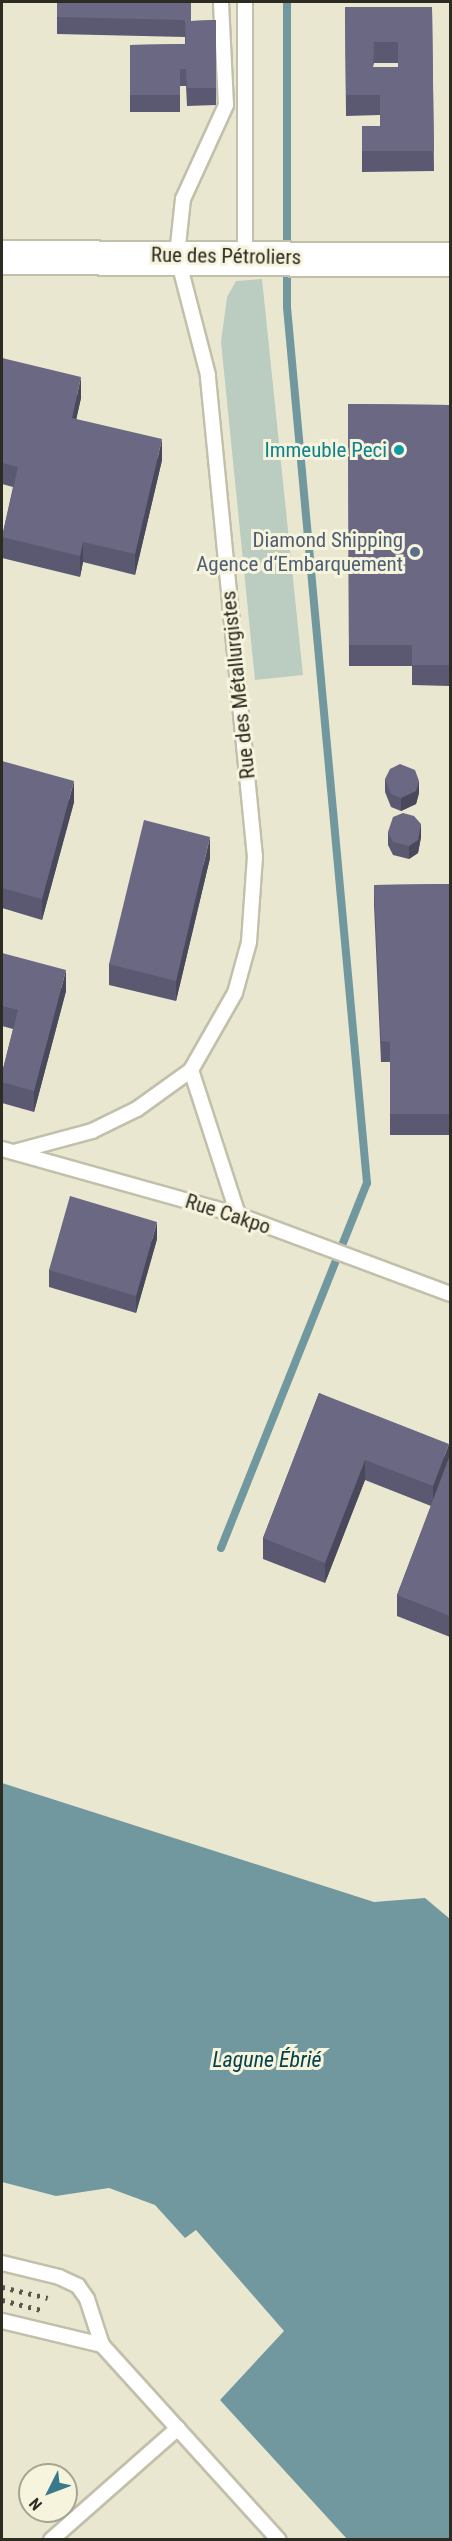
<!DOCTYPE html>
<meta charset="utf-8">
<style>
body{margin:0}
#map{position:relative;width:452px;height:2541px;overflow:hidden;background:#eae7d0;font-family:"Roboto Condensed",sans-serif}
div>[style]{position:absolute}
.green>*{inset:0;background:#bbcdc0}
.water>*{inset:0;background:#71979f}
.stream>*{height:8px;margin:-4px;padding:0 4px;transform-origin:4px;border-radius:4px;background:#71979f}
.roads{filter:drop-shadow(2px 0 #c2bfaa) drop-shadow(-2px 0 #c2bfaa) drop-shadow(0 2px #c2bfaa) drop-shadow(0 -2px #c2bfaa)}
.service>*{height:14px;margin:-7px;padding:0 7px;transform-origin:7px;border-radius:7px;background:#fff}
.tertiary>*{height:33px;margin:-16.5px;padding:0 16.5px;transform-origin:16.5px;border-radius:16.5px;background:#fff}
.rail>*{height:4.5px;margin-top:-2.25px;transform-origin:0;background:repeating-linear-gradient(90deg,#5a584c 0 3px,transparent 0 9px)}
.wall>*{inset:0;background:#5b5971}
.shaded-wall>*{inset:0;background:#4a495c}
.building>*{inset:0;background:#6a6883}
.dots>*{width:16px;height:16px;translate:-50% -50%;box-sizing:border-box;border:3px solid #f7f4dd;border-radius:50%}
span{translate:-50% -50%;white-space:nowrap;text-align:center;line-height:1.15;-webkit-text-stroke:6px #f7f4dd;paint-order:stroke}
.street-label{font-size:21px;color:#2d2c23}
.culture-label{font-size:21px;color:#0d838f}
.right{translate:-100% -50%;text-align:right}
.service-label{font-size:21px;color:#4e5e75}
.water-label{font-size:22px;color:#06424c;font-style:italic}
.frame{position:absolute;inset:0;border:3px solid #2d2c23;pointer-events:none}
.north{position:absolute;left:18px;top:2463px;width:60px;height:60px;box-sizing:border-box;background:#f7f4dd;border:2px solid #a6a493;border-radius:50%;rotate:228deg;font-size:16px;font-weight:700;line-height:24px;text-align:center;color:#2d2c23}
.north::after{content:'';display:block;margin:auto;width:21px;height:27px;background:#387a8c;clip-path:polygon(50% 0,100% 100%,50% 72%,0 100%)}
</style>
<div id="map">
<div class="green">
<i style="clip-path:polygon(262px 279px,303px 675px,255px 680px,221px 342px,227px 297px,236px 281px)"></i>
</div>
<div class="water">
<i style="clip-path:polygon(2px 1783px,374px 1902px,425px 1898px,450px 1919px,450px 2539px,347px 2539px,220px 2400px,284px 2331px,196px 2230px,185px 2238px,155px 2205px,109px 2188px,56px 2196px,2px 2182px)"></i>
</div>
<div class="stream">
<i style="left:287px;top:2px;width:250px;rotate:90deg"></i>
<i style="left:221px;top:1548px;width:393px;rotate:-68.2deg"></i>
<i style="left:367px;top:1183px;width:880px;rotate:-95.22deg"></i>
<i style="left:287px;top:307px;width:40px;rotate:-90deg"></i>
</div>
<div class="roads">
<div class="service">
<i style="left:245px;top:2px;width:254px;rotate:90deg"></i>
<i style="left:191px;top:1070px;width:152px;rotate:72deg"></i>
<i style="left:2px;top:1149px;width:245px;rotate:15.6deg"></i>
<i style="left:238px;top:1215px;width:226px;rotate:20.4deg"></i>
<i style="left:14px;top:1152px;width:81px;rotate:-15.1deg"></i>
<i style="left:92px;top:1131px;width:50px;rotate:-26.1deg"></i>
<i style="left:137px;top:1109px;width:67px;rotate:-35.8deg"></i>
<i style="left:191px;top:1070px;width:89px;rotate:-60.3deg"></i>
<i style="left:235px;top:993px;width:53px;rotate:-74.6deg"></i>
<i style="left:249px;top:942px;width:85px;rotate:-86deg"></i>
<i style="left:255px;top:857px;width:484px;rotate:-95.6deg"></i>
<i style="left:208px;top:375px;width:124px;rotate:-104.5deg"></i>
<i style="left:177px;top:255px;width:56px;rotate:-83.9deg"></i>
<i style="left:183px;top:199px;width:103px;rotate:-65.4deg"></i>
<i style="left:226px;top:105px;width:103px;rotate:-92.8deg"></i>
<i style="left:2px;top:2263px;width:59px;rotate:13.8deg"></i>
<i style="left:59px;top:2277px;width:21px;rotate:25deg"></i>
<i style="left:78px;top:2286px;width:16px;rotate:55deg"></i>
<i style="left:87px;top:2299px;width:48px;rotate:71.9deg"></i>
<i style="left:102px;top:2345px;width:263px;rotate:47.8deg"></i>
<i style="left:2px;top:2321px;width:103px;rotate:13.5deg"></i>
<i style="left:51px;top:2540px;width:169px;rotate:-41.4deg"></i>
</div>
<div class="tertiary">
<i style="left:2px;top:257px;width:448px;rotate:0.3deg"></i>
</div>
</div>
<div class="rail">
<i style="left:2px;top:2287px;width:47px;rotate:13.4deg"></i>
<i style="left:2px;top:2300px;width:44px;rotate:14.3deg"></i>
</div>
<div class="wall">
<i style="clip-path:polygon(57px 2px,191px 21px,216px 20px,216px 105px,187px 106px,186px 86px,180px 86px,180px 112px,130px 112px,130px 45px,185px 44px,185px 37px,57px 34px)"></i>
<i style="clip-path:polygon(evenodd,345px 7px,432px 7px,434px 171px,362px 172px,362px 126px,380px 126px,380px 115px,346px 116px,345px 7px,374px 63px,398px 63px,398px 67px,373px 67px,374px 63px)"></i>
<i style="clip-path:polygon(2px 358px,81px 398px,76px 419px,162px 460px,135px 575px,83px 562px,80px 577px,2px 558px,2px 537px,13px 487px,2px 484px)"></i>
<i style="clip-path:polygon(348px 404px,450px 405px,450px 686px,412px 685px,412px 666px,349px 666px)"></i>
<i style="clip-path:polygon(2px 761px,74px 802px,42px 920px,2px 908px)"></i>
<i style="clip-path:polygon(385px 779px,419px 793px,416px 804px,401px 811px,391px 807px,385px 792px)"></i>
<i style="clip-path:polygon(388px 832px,421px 837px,418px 853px,409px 859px,393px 855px,388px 845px)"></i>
<i style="clip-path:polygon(210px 858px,176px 1001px,109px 985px,109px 964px)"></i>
<i style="clip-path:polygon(450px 884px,450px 1135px,390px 1135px,390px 1062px,381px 1062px,374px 905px,374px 885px)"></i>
<i style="clip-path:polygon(2px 953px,66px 991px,34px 1112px,2px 1103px,2px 1073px,13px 1029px,2px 1026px)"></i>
<i style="clip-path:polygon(157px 1239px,136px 1313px,49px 1287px,49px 1270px)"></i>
<i style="clip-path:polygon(319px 1393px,449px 1459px,450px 1455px,450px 1637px,397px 1616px,397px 1595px,431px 1506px,365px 1480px,325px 1583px,263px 1559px,263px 1538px)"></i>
</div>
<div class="shaded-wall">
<i style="clip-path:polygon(81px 377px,81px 398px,72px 439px,72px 418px)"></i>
<i style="clip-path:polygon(162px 439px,162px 460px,135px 575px,135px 554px)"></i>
<i style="clip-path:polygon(83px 542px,83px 562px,80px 577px,80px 556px)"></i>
<i style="clip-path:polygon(74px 781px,74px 802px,42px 920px,42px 899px)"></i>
<i style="clip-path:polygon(419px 781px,419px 793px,416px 804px,401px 811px,401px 798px)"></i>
<i style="clip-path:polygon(421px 824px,421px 837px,418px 853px,409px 859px,409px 846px)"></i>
<i style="clip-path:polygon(210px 837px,210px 858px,176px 1001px,176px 981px)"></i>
<i style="clip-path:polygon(66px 970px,66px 991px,34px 1112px,34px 1091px)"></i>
<i style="clip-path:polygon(157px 1222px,157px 1239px,136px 1313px,136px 1296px)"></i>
<i style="clip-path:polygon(449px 1444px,449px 1465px,433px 1507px,433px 1486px)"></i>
<i style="clip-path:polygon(365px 1460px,365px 1480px,325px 1583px,325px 1563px)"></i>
</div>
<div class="building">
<i style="clip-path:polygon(57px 2px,191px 2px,191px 21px,216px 20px,216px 88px,187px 88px,186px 69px,180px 69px,180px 95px,130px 95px,130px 45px,186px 44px,185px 20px,57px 17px)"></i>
<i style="clip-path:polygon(evenodd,345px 7px,432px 7px,434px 151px,362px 151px,362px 126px,380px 126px,380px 95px,346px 95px,345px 7px,374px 42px,398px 42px,398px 67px,373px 67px,374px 42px)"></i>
<i style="clip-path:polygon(2px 358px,81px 377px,72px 418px,162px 439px,135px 554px,83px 542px,80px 556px,2px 537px,18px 467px,2px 463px)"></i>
<i style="clip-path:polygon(348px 404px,450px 405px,450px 665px,412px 665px,412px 645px,349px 645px)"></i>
<i style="clip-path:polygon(2px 761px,74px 781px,42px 899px,2px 888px)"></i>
<i style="clip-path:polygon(400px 764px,415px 770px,419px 781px,416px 791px,401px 798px,391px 794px,385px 779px,390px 769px)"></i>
<i style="clip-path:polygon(403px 813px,414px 816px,421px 824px,418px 840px,409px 846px,393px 842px,388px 832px,393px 817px)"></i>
<i style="clip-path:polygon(144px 820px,210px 837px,176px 981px,109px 964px)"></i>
<i style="clip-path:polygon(450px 884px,450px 1114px,390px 1114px,390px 1042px,381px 1041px,374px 885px)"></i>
<i style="clip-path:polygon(2px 953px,66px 970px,34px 1091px,2px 1082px,2px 1073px,18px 1010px,2px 1006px)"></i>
<i style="clip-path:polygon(70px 1196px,157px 1222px,136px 1296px,49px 1270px)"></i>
<i style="clip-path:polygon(319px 1393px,449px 1444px,433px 1486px,365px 1460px,325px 1563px,263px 1538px)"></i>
<i style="clip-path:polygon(450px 1455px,450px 1616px,397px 1595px)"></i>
</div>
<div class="dots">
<i style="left:399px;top:450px;background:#0f9aa8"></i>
<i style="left:415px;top:552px;background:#5c6f8a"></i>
</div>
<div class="street-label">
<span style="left:226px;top:256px;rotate:1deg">Rue des Pétroliers</span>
<span style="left:238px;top:685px;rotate:-96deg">Rue des Métallurgistes</span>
<span style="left:228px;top:1214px;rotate:18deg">Rue Cakpo</span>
</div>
<div class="culture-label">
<span class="right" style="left:387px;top:450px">Immeuble Peci</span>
</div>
<div class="service-label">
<span class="right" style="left:403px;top:552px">Diamond Shipping<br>Agence d‘Embarquement</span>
</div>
<div class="water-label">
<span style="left:267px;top:2060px">Lagune Ébrié</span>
</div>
<div class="frame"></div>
<div class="north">N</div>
</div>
